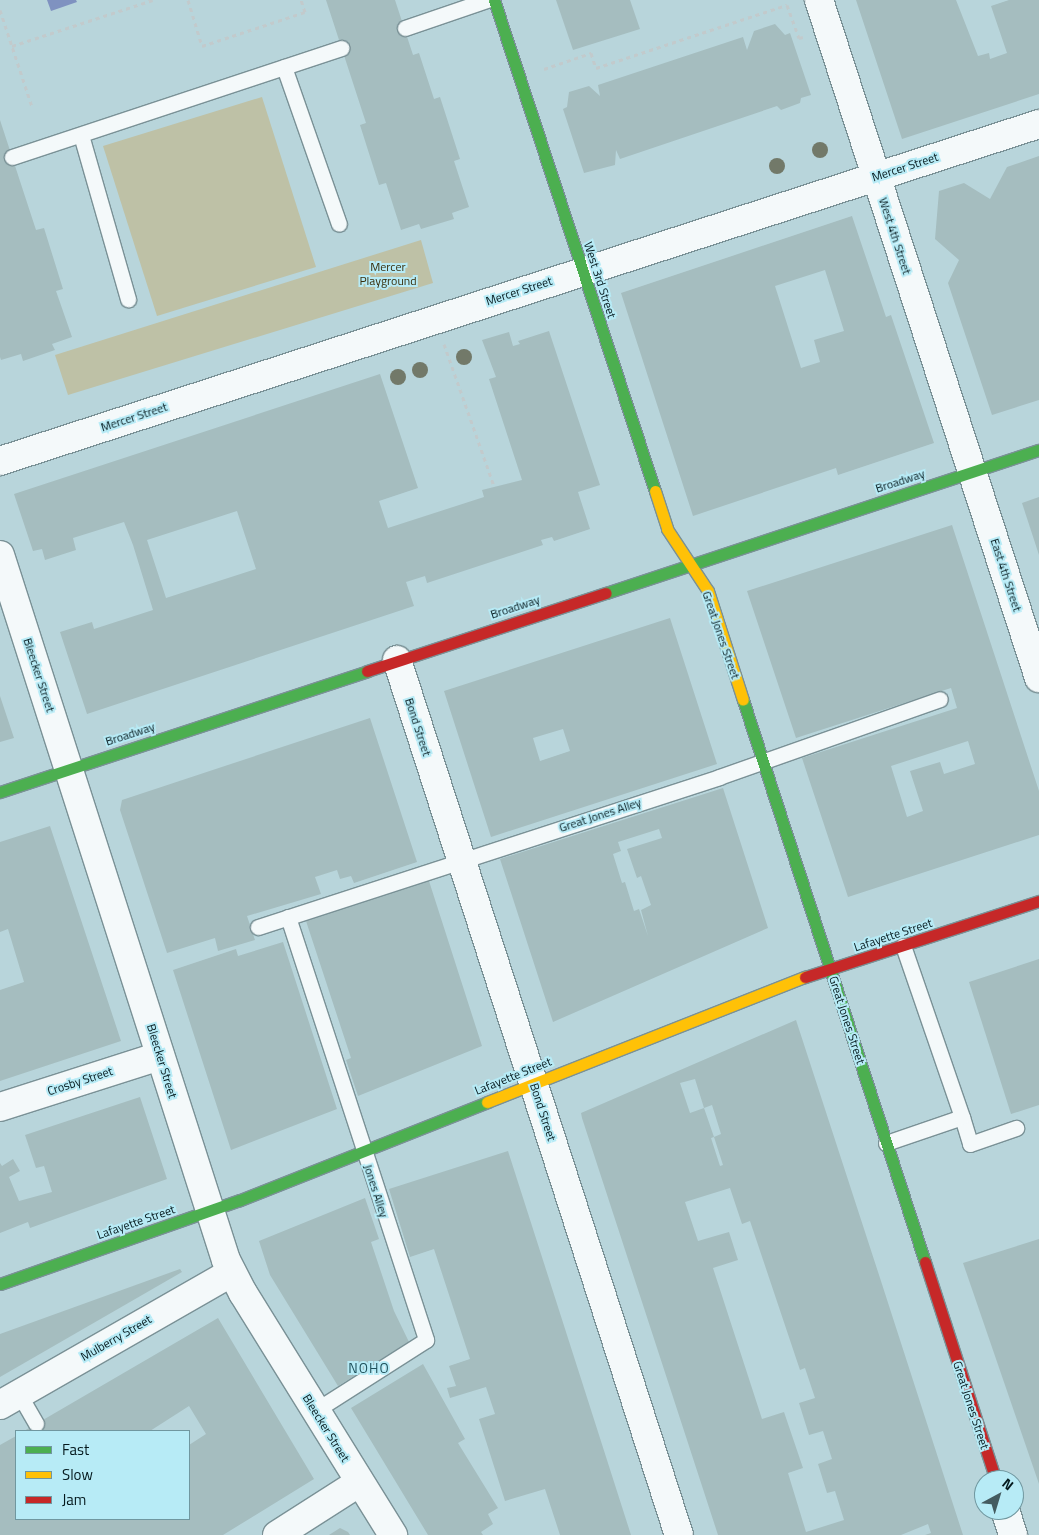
<!DOCTYPE html>
<style>
body{margin:0}
#map{position:relative;width:1039px;height:1535px;overflow:hidden;background:#b8d5db;font-family:"Titillium Web",sans-serif}
div>[style]{position:absolute}
.green>*{inset:0;background:#bec1a6}
.water>*{inset:0;background:#7f92c0}
.building>*{inset:0;background:#a5bdbf}
.path>*{height:3px;margin-top:-1.5px;transform-origin:0;background:repeating-linear-gradient(90deg,#c2cacc 0 4px,transparent 0 8px)}
.roads{filter:drop-shadow(1px 0 #7a9196) drop-shadow(-1px 0 #7a9196) drop-shadow(0 1px #7a9196) drop-shadow(0 -1px #7a9196)}
.lane>*{height:15px;margin:-7.5px;padding:0 7.5px;transform-origin:7.5px;border-radius:7.5px;background:#f4f9fa}
.street>*{height:28px;margin:-14px;padding:0 14px;transform-origin:14px;border-radius:14px;background:#f4f9fa}
.fast>*{height:11px;margin:-5.5px;padding:0 5.5px;transform-origin:5.5px;border-radius:5.5px;background:#4caf50}
.slow>*{height:11px;margin:-5.5px;padding:0 5.5px;transform-origin:5.5px;border-radius:5.5px;background:#ffc107}
.jam>*{height:11px;margin:-5.5px;padding:0 5.5px;transform-origin:5.5px;border-radius:5.5px;background:#c62828}
.trees>*{width:16px;height:16px;margin:-8px;border-radius:50%;background:#727969}
span{translate:-50% -50%;white-space:nowrap;text-align:center;line-height:1.15;-webkit-text-stroke:4px #b7ebf6;paint-order:stroke}
.street-label{font-size:12px;color:#05191d}
.park-label{font-size:12px;color:#382e0c}
.neighbourhood-label{font-size:14px;color:#1f515b;letter-spacing:1px}
.legend{position:absolute;left:15px;top:1430px;width:175px;height:90px;box-sizing:border-box;background:#b7ebf6;border:1px solid #70979f;margin:0;padding:6px 9px;list-style:none;font-size:15px;color:#05191d}
.legend li{display:flex;align-items:center;gap:10px;height:25px}
.legend b{width:25px;border:1px solid #70979f}
.north{position:absolute;left:974px;top:1470px;width:50px;height:50px;box-sizing:border-box;background:#b7ebf6;border:1px solid #70979f;border-radius:50%;rotate:39deg;font-size:14px;font-weight:700;line-height:20px;text-align:center;color:#05191d}
.north::after{content:'';display:block;margin:auto;width:18px;height:22px;background:#445b60;clip-path:polygon(50% 0,100% 100%,50% 72%,0 100%)}
</style>
<div id="map">
<div class="green">
<i style="clip-path:polygon(262px 97px,316px 267px,157px 316px,103px 146px)"></i>
<i style="clip-path:polygon(421px 240px,433px 283px,68px 395px,55px 355px)"></i>
</div>
<div class="water">
<i style="clip-path:polygon(47px 0,76px 0,77px 2px,51px 11px)"></i>
</div>
<div class="building">
<i style="clip-path:polygon(326px 0,395px 0,413px 55px,419px 53px,434px 99px,440px 97px,460px 159px,454px 161px,469px 207px,452px 213px,454px 219px,421px 229px,419px 224px,401px 230px,386px 183px,379px 185px,360px 125px,366px 123px)"></i>
<i style="clip-path:polygon(556px 0,630px 0,640px 29px,573px 50px)"></i>
<i style="clip-path:polygon(856px 0,956px 0,978px 56px,989px 53px,990px 59px,1007px 53px,991px 6px,1009px 0,1039px 0,1039px 94px,902px 139px)"></i>
<i style="clip-path:polygon(775px 24px,785px 35px,790px 33px,811px 95px,801px 98px,800px 103px,781px 110px,777px 106px,620px 159px,616px 150px,615px 165px,584px 173px,563px 109px,567px 107px,569px 92px,589px 86px,600px 96px,598px 85px,743px 37px,747px 50px,754px 31px)"></i>
<i style="clip-path:polygon(0 120px,36px 230px,44px 228px,63px 289px,56px 291px,72px 337px,52px 344px,55px 350px,23px 361px,21px 354px,1px 360px,0 357px)"></i>
<i style="clip-path:polygon(1039px 156px,1039px 400px,992px 415px,948px 283px,959px 260px,935px 239px,939px 191px,964px 183px,990px 199px,1007px 167px)"></i>
<i style="clip-path:polygon(evenodd,852px 216px,886px 317px,891px 315px,934px 443px,838px 475px,836px 468px,693px 516px,621px 293px,852px 216px,825px 270px,844px 331px,814px 340px,820px 362px,801px 368px,775px 286px,825px 270px)"></i>
<i style="clip-path:polygon(evenodd,549px 331px,600px 485px,578px 492px,590px 529px,554px 541px,552px 537px,541px 540px,543px 545px,427px 583px,425px 576px,406px 582px,414px 606px,87px 714px,60px 632px,92px 622px,94px 629px,153px 610px,133px 545px,124px 522px,73px 538px,76px 550px,45px 560px,42px 549px,33px 551px,14px 494px,380px 374px,418px 488px,379px 501px,388px 528px,484px 497px,482px 490px,522px 480px,489px 379px,496px 377px,482px 340px,509px 332px,513px 346px,520px 344px,518px 341px,549px 331px,237px 511px,256px 569px,166px 598px,147px 540px,237px 511px)"></i>
<i style="clip-path:polygon(1039px 497px,1039px 555px,1022px 503px)"></i>
<i style="clip-path:polygon(evenodd,952px 525px,1039px 791px,1039px 835px,848px 897px,802px 758px,957px 708px,951px 688px,796px 738px,747px 591px,952px 525px,968px 741px,975px 764px,944px 774px,940px 762px,910px 771px,923px 811px,907px 817px,891px 766px,968px 741px)"></i>
<i style="clip-path:polygon(evenodd,670px 618px,717px 764px,491px 837px,444px 691px,670px 618px,563px 729px,570px 751px,540px 761px,533px 738px,563px 729px)"></i>
<i style="clip-path:polygon(0 696px,14px 738px,0 742px)"></i>
<i style="clip-path:polygon(370px 718px,417px 862px,354px 883px,351px 876px,340px 879px,337px 870px,315px 877px,321px 894px,247px 916px,255px 940px,218px 951px,215px 938px,167px 953px,120px 810px,122px 800px)"></i>
<i style="clip-path:polygon(evenodd,723px 788px,768px 928px,553px 1022px,500px 859px,723px 788px,659px 829px,662px 838px,627px 849px,637px 878px,641px 876px,651px 905px,641px 910px,648px 936px,639px 909px,634px 911px,625px 882px,622px 883px,613px 854px,621px 851px,618px 842px,659px 829px)"></i>
<i style="clip-path:polygon(50px 826px,121px 1041px,0 1081px,0 990px,24px 982px,8px 929px,0 932px,0 842px)"></i>
<i style="clip-path:polygon(429px 881px,482px 1046px,358px 1096px,346px 1060px,351px 1058px,306px 921px)"></i>
<i style="clip-path:polygon(283px 942px,337px 1109px,231px 1150px,173px 970px,236px 949px,238px 956px)"></i>
<i style="clip-path:polygon(1039px 959px,1039px 1105px,1011px 1114px,969px 982px)"></i>
<i style="clip-path:polygon(evenodd,796px 1020px,880px 1278px,963px 1535px,925px 1535px,931px 1533px,928px 1524px,901px 1535px,718px 1535px,582px 1118px,581px 1113px,796px 1020px,695px 1079px,704px 1108px,690px 1113px,680px 1083px,695px 1079px,796px 1020px,712px 1105px,721px 1134px,714px 1137px,704px 1108px,712px 1105px,796px 1020px,714px 1137px,723px 1165px,720px 1166px,711px 1138px,714px 1137px,796px 1020px,730px 1188px,742px 1224px,750px 1221px,800px 1370px,805px 1368px,815px 1398px,799px 1403px,809px 1435px,823px 1431px,832px 1459px,818px 1464px,827px 1493px,835px 1491px,844px 1520px,806px 1532px,788px 1473px,803px 1468px,784px 1412px,762px 1419px,713px 1268px,738px 1260px,729px 1232px,698px 1241px,685px 1202px,730px 1188px)"></i>
<i style="clip-path:polygon(140px 1097px,167px 1179px,30px 1228px,28px 1222px,0 1233px,0 1163px,2px 1166px,13px 1159px,20px 1171px,9px 1177px,19px 1201px,52px 1192px,44px 1166px,36px 1168px,25px 1135px)"></i>
<i style="clip-path:polygon(508px 1151px,583px 1385px,631px 1535px,560px 1535px,545px 1489px,505px 1501px,479px 1419px,495px 1414px,486px 1387px,450px 1398px,447px 1388px,456px 1386px,449px 1366px,470px 1359px,434px 1249px,410px 1257px,389px 1189px)"></i>
<i style="clip-path:polygon(365px 1198px,379px 1239px,371px 1242px,394px 1311px,409px 1342px,338px 1386px,270px 1275px,259px 1241px)"></i>
<i style="clip-path:polygon(1039px 1239px,1039px 1484px,963px 1263px)"></i>
<i style="clip-path:polygon(180px 1269px,182px 1272px,0 1377px,0 1334px)"></i>
<i style="clip-path:polygon(218px 1318px,314px 1479px,223px 1535px,0 1535px,0 1445px,16px 1436px,16px 1519px,189px 1519px,189px 1445px,206px 1434px,189px 1406px,150px 1431px,24px 1431px)"></i>
<i style="clip-path:polygon(423px 1364px,465px 1439px,458px 1443px,498px 1508px,488px 1514px,493px 1524px,481px 1532px,483px 1535px,428px 1535px,351px 1408px)"></i>
<i style="clip-path:polygon(340px 1528px,348px 1532px,350px 1535px,329px 1535px)"></i>
</div>
<div class="path">
<i style="left:188px;top:0;width:48px;rotate:73.1deg"></i>
<i style="left:202px;top:46px;width:108px;rotate:-18.3deg"></i>
<i style="left:305px;top:12px;width:13px;rotate:-108deg"></i>
<i style="left:0;top:10px;width:102px;rotate:71.7deg"></i>
<i style="left:12px;top:46px;width:148px;rotate:-18.1deg"></i>
<i style="left:544px;top:69px;width:50px;rotate:-18.8deg"></i>
<i style="left:591px;top:53px;width:16px;rotate:72deg"></i>
<i style="left:596px;top:68px;width:201px;rotate:-18.3deg"></i>
<i style="left:787px;top:5px;width:35px;rotate:70deg"></i>
<i style="left:799px;top:38px;width:4px;rotate:-14deg"></i>
<i style="left:444px;top:344px;width:151px;rotate:70.6deg"></i>
</div>
<div class="roads">
<div class="lane">
<i style="left:405px;top:28px;width:87px;rotate:-18.9deg"></i>
<i style="left:284px;top:67px;width:166px;rotate:70.7deg"></i>
<i style="left:81px;top:135px;width:171px;rotate:74deg"></i>
<i style="left:12px;top:157px;width:347px;rotate:-18.3deg"></i>
<i style="left:288px;top:917px;width:445px;rotate:71.9deg"></i>
<i style="left:426px;top:1340px;width:130px;rotate:147.5deg"></i>
<i style="left:258px;top:927px;width:485px;rotate:-18deg"></i>
<i style="left:719px;top:777px;width:234px;rotate:-19.4deg"></i>
<i style="left:962px;top:1117px;width:28px;rotate:73deg"></i>
<i style="left:970px;top:1144px;width:49px;rotate:-19.2deg"></i>
<i style="left:886px;top:1143px;width:80px;rotate:-18.9deg"></i>
<i style="left:962px;top:1117px;width:181px;rotate:-109deg"></i>
<i style="left:19px;top:1394px;width:34px;rotate:60deg"></i>
</div>
<div class="street">
<i style="left:819px;top:0;width:713px;rotate:72.02deg"></i>
<i style="left:0;top:461px;width:1092px;rotate:-17.97deg"></i>
<i style="left:0;top:555px;width:740px;rotate:72.23deg"></i>
<i style="left:226px;top:1260px;width:37px;rotate:63deg"></i>
<i style="left:243px;top:1293px;width:285px;rotate:58.2deg"></i>
<i style="left:397px;top:660px;width:919px;rotate:72.14deg"></i>
<i style="left:0;top:1107px;width:168px;rotate:-17.7deg"></i>
<i style="left:0;top:1405px;width:267px;rotate:-29.8deg"></i>
<i style="left:1005px;top:1510px;width:26px;rotate:72deg"></i>
<i style="left:277px;top:1535px;width:98px;rotate:-32.6deg"></i>
</div>
<div class="fast">
<i style="left:494px;top:0;width:517px;rotate:71.85deg"></i>
<i style="left:606px;top:593px;width:456px;rotate:-18.3deg"></i>
<i style="left:743px;top:700px;width:591px;rotate:72.06deg"></i>
<i style="left:0;top:792px;width:386px;rotate:-18.2deg"></i>
<i style="left:0;top:1284px;width:254px;rotate:-19.3deg"></i>
<i style="left:240px;top:1200px;width:266px;rotate:-21.6deg"></i>
</div>
<div class="slow">
<i style="left:655px;top:491px;width:40px;rotate:72deg"></i>
<i style="left:667px;top:529px;width:74px;rotate:56.5deg"></i>
<i style="left:708px;top:591px;width:114px;rotate:72.2deg"></i>
<i style="left:487px;top:1102px;width:342px;rotate:-21.5deg"></i>
</div>
<div class="jam">
<i style="left:367px;top:671px;width:251px;rotate:-18.1deg"></i>
<i style="left:805px;top:977px;width:246px;rotate:-18deg"></i>
<i style="left:925px;top:1262px;width:229px;rotate:72deg"></i>
</div>
</div>
<div class="trees">
<i style="left:820px;top:150px"></i>
<i style="left:777px;top:166px"></i>
<i style="left:464px;top:357px"></i>
<i style="left:420px;top:370px"></i>
<i style="left:398px;top:377px"></i>
</div>
<div class="street-label">
<span style="left:905px;top:167px;rotate:-18deg">Mercer Street</span>
<span style="left:895px;top:236px;rotate:72deg">West 4th Street</span>
<span style="left:600px;top:280px;rotate:72deg">West 3rd Street</span>
<span style="left:519px;top:291px;rotate:-18deg">Mercer Street</span>
<span style="left:134px;top:417px;rotate:-18deg">Mercer Street</span>
<span style="left:900px;top:481px;rotate:-18deg">Broadway</span>
<span style="left:1006px;top:575px;rotate:72deg">East 4th Street</span>
<span style="left:515px;top:607px;rotate:-18deg">Broadway</span>
<span style="left:721px;top:635px;rotate:71deg">Great Jones Street</span>
<span style="left:39px;top:675px;rotate:72deg">Bleecker Street</span>
<span style="left:418px;top:727px;rotate:72deg">Bond Street</span>
<span style="left:130px;top:734px;rotate:-18deg">Broadway</span>
<span style="left:600px;top:815px;rotate:-18deg">Great Jones Alley</span>
<span style="left:893px;top:935px;rotate:-18deg">Lafayette Street</span>
<span style="left:847px;top:1020px;rotate:72deg">Great Jones Street</span>
<span style="left:162px;top:1061px;rotate:73deg">Bleecker Street</span>
<span style="left:513px;top:1076px;rotate:-22deg">Lafayette Street</span>
<span style="left:80px;top:1081px;rotate:-18deg">Crosby Street</span>
<span style="left:543px;top:1112px;rotate:72deg">Bond Street</span>
<span style="left:376px;top:1191px;rotate:72deg">Jones Alley</span>
<span style="left:136px;top:1222px;rotate:-19deg">Lafayette Street</span>
<span style="left:116px;top:1338px;rotate:-30deg">Mulberry Street</span>
<span style="left:971px;top:1405px;rotate:72deg">Great Jones Street</span>
<span style="left:326px;top:1428px;rotate:58deg">Bleecker Street</span>
</div>
<div class="park-label">
<span style="left:388px;top:274px">Mercer<br>Playground</span>
</div>
<div class="neighbourhood-label">
<span style="left:369px;top:1368px">NOHO</span>
</div>
<ul class="legend">
<li><b style="height:6px;background:#4caf50"></b>Fast</li>
<li><b style="height:6px;background:#ffc107"></b>Slow</li>
<li><b style="height:6px;background:#c62828"></b>Jam</li>
</ul>
<div class="north">N</div>
</div>
